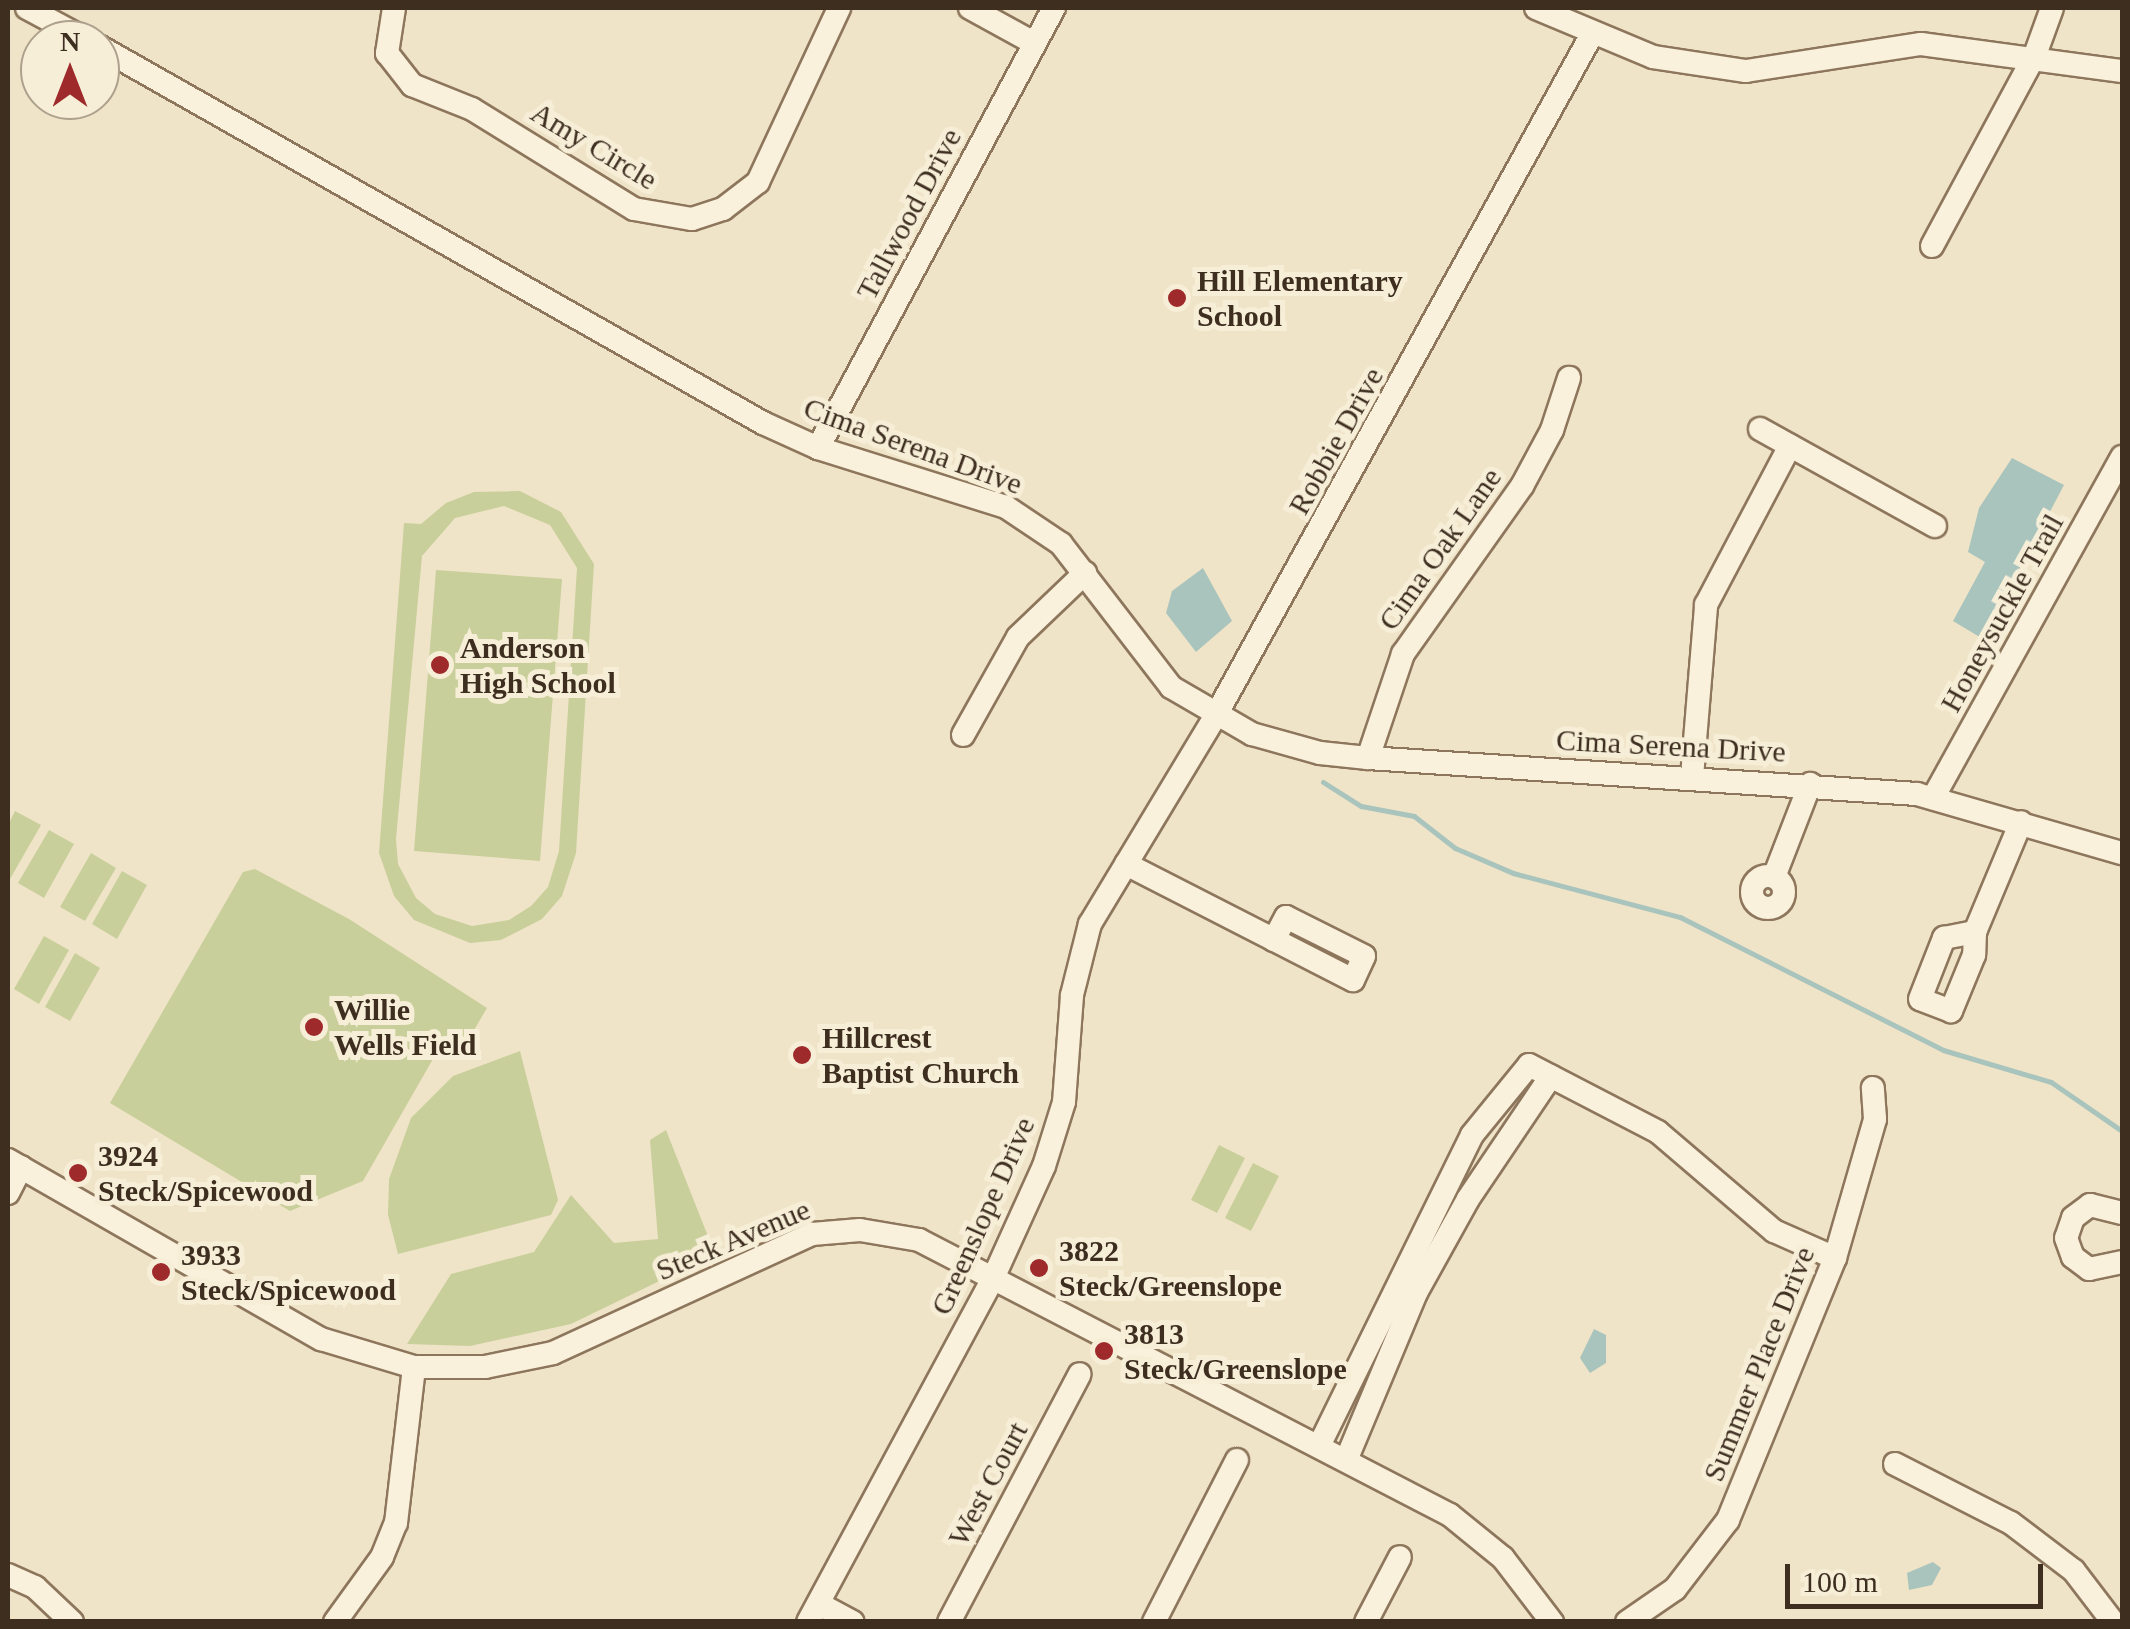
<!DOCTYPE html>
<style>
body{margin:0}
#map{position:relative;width:2130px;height:1629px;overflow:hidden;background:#f0e4c8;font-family:Georgia,serif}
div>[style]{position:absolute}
.green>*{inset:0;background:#c9cf9b}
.water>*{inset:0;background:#a9c4bc}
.stream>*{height:5px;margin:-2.5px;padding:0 2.5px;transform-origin:2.5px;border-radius:2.5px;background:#a9c4bc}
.roads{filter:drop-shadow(2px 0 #8d765c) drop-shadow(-2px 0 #8d765c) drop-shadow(0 2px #8d765c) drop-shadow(0 -2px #8d765c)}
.minor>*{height:22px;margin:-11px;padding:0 11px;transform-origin:11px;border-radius:11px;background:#faf1dc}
.minor>.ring{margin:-11px;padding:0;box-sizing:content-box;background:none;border:22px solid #faf1dc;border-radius:50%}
.dots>*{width:28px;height:28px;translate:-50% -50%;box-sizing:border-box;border:5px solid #f7eed8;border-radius:50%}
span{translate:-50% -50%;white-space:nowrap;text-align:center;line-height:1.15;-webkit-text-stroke:10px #f7eed8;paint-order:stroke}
.street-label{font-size:30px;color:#3d2e20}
.poi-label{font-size:30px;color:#3d2e20;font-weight:700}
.left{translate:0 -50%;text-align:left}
.frame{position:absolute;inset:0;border:10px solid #3d2e20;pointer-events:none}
.north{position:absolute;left:20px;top:20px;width:100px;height:100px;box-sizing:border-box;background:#f7eed8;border:2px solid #ada18e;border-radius:50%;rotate:0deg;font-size:28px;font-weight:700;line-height:40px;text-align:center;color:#3d2e20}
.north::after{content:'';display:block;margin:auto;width:35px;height:45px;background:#9e2a2b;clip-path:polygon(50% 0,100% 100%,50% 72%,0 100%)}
.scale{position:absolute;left:1785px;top:1564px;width:258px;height:45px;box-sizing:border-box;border:5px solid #3d2e20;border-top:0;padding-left:12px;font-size:30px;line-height:35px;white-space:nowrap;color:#3d2e20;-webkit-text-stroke:8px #f7eed8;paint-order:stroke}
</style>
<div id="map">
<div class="green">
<i style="clip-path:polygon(evenodd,520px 491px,561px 512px,594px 564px,576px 853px,562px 896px,542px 919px,501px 940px,470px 943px,414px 920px,394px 896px,379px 853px,404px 523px,421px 524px,446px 503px,474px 492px,520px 491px,504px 506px,550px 525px,577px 568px,559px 851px,548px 887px,531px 906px,509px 920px,472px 926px,435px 914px,416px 898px,398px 864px,396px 839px,422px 556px,455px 518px,504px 506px)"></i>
<i style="clip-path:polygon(436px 570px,562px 579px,540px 861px,414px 851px)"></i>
<i style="clip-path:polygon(15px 811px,41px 825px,10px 879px,8px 825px)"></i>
<i style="clip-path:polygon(49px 830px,74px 844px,44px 898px,18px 883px)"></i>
<i style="clip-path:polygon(91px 853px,116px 868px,85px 921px,60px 907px)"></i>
<i style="clip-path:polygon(255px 869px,349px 919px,487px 1008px,464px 1047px,433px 1059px,363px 1181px,290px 1211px,110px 1103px,243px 872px)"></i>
<i style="clip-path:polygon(122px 871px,147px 885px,117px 939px,92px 924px)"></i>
<i style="clip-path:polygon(44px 936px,69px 950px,39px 1004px,14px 989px)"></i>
<i style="clip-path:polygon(75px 953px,100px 968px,70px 1021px,45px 1007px)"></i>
<i style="clip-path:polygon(520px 1051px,558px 1200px,551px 1215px,398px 1254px,388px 1215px,389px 1179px,411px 1118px,453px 1076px)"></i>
<i style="clip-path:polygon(666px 1130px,715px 1254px,571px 1324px,470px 1346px,407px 1344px,451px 1274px,534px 1252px,571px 1195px,614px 1243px,658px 1239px,650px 1140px)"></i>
<i style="clip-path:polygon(1219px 1145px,1245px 1158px,1217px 1213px,1191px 1200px)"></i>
<i style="clip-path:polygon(1253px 1163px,1279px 1176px,1251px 1231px,1225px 1218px)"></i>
</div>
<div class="water">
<i style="clip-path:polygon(2012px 458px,2064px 485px,1983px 639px,1953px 621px,1985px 562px,1968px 552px,1979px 508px)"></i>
<i style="clip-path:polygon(1203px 568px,1232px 621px,1196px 652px,1166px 613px,1172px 591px)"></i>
<i style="clip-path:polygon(1594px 1329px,1606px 1335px,1606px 1363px,1590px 1373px,1580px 1358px)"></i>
<i style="clip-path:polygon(1933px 1562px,1941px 1568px,1932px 1585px,1909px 1590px,1907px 1573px)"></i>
</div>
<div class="stream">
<i style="left:1323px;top:782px;width:45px;rotate:32.3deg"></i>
<i style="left:1361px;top:806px;width:54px;rotate:10.7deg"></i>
<i style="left:1414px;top:816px;width:52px;rotate:38deg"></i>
<i style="left:1455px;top:848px;width:63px;rotate:23.3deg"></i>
<i style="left:1513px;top:873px;width:173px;rotate:14.8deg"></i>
<i style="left:1680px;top:917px;width:295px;rotate:26.8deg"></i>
<i style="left:1943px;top:1050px;width:113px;rotate:16.5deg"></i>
<i style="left:2051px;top:1082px;width:86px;rotate:34.6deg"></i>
</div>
<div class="roads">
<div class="minor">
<i style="left:27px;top:8px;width:68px;rotate:28.1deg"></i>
<i style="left:394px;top:8px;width:46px;rotate:98.8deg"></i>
<i style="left:387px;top:53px;width:41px;rotate:52deg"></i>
<i style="left:412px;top:85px;width:65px;rotate:21.8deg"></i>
<i style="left:472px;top:109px;width:190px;rotate:31.7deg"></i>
<i style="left:634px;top:209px;width:59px;rotate:9.8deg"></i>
<i style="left:692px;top:219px;width:33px;rotate:-18deg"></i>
<i style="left:723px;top:209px;width:44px;rotate:-37.6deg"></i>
<i style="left:758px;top:182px;width:192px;rotate:-65deg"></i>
<i style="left:970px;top:8px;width:73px;rotate:28.7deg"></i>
<i style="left:1536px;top:8px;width:127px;rotate:22.7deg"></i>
<i style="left:1653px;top:57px;width:94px;rotate:8.6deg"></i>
<i style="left:1746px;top:71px;width:177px;rotate:-8.8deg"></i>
<i style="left:1921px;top:44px;width:203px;rotate:7.7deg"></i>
<i style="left:100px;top:47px;width:762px;rotate:29.56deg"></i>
<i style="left:763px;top:423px;width:60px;rotate:24.4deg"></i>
<i style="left:818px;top:448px;width:197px;rotate:17.4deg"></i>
<i style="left:1006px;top:507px;width:66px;rotate:33.9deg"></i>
<i style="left:1061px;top:544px;width:180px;rotate:52.4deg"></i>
<i style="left:1171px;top:687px;width:94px;rotate:30.1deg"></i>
<i style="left:1252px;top:734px;width:71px;rotate:15.6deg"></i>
<i style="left:1320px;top:753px;width:48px;rotate:5.9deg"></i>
<i style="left:1368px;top:758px;width:550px;rotate:3.75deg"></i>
<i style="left:1917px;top:794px;width:213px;rotate:16.1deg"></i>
<i style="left:1932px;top:246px;width:217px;rotate:-61.7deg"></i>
<i style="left:2035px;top:55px;width:50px;rotate:-70.1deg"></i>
<i style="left:1760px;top:429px;width:200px;rotate:29deg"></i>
<i style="left:818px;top:448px;width:499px;rotate:-61.8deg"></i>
<i style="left:963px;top:735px;width:112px;rotate:-60.7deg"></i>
<i style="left:1018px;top:637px;width:93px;rotate:-43.7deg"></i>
<i style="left:1368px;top:758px;width:110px;rotate:-71.4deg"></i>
<i style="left:1403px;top:654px;width:206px;rotate:-54.7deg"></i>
<i style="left:1522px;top:486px;width:64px;rotate:-61.8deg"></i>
<i style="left:1552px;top:430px;width:55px;rotate:-71.9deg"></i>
<i style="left:1692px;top:777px;width:173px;rotate:-85.3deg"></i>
<i style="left:1706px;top:605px;width:180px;rotate:-62.2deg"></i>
<i style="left:1933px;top:798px;width:390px;rotate:-61deg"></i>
<i style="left:1126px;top:864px;width:255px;rotate:27.1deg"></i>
<i style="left:1353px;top:980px;width:26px;rotate:-65deg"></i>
<i style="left:1364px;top:956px;width:87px;rotate:-153.4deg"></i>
<i style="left:1286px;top:917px;width:26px;rotate:118deg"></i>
<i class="ring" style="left:1752px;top:876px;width:10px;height:10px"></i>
<i style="left:1774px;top:877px;width:100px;rotate:-68.8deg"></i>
<i style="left:1975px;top:932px;width:23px;rotate:92deg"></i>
<i style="left:1974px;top:955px;width:61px;rotate:112.3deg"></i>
<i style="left:1951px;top:1011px;width:33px;rotate:-159deg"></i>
<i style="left:1920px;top:999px;width:66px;rotate:-68.5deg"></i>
<i style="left:1944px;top:938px;width:32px;rotate:-11deg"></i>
<i style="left:1975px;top:932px;width:119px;rotate:-67.3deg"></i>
<i style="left:8px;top:1160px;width:361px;rotate:29.8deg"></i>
<i style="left:321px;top:1339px;width:97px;rotate:16.8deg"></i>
<i style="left:414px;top:1367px;width:71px"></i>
<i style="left:485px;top:1367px;width:69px;rotate:-11.6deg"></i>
<i style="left:553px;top:1353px;width:285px;rotate:-24.7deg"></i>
<i style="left:812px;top:1234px;width:48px;rotate:-4.8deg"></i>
<i style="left:860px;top:1230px;width:60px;rotate:9.6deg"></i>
<i style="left:919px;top:1240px;width:598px;rotate:27.38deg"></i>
<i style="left:1450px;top:1515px;width:68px;rotate:39.1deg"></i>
<i style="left:1503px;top:1558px;width:81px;rotate:52.6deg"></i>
<i style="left:8px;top:1193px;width:29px;rotate:-63deg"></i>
<i style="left:2122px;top:1213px;width:33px;rotate:-166deg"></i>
<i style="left:2090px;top:1205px;width:21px;rotate:143deg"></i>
<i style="left:2073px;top:1218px;width:21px;rotate:109deg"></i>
<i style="left:2066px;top:1238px;width:20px;rotate:70deg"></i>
<i style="left:2073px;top:1257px;width:20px;rotate:37deg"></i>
<i style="left:2089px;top:1269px;width:34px;rotate:-12deg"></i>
<i style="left:1320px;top:1444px;width:344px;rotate:-63.8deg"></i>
<i style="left:1472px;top:1135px;width:90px;rotate:-50.8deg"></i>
<i style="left:1529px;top:1065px;width:145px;rotate:27.4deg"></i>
<i style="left:1658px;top:1132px;width:153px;rotate:40.5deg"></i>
<i style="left:1774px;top:1231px;width:67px;rotate:23.9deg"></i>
<i style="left:1347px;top:1458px;width:179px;rotate:-67.3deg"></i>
<i style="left:1416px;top:1293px;width:107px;rotate:-61deg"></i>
<i style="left:1468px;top:1199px;width:148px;rotate:-56deg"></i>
<i style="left:1895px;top:1464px;width:130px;rotate:27deg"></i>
<i style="left:2011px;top:1523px;width:79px;rotate:37.3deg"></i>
<i style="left:2074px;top:1571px;width:64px;rotate:52.6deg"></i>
<i style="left:8px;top:1575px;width:30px;rotate:24deg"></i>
<i style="left:35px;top:1587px;width:51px;rotate:43.4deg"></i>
<i style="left:819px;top:1604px;width:38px;rotate:28deg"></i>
<i style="left:335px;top:1622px;width:80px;rotate:-54.1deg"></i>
<i style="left:382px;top:1557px;width:37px;rotate:-68deg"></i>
<i style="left:396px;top:1523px;width:157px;rotate:-83.4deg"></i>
<i style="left:808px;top:1622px;width:395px;rotate:-61.7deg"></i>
<i style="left:995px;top:1274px;width:119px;rotate:-65.6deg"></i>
<i style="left:1044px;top:1166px;width:67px;rotate:-72.6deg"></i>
<i style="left:1064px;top:1102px;width:107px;rotate:-85.7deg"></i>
<i style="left:1072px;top:995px;width:73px;rotate:-75.8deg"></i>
<i style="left:1090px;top:924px;width:244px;rotate:-58.9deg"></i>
<i style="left:1216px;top:715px;width:776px;rotate:-61.09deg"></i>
<i style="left:949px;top:1622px;width:280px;rotate:-62.2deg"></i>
<i style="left:1154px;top:1622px;width:182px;rotate:-62.9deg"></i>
<i style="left:1366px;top:1622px;width:73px;rotate:-62.4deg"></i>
<i style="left:1627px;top:1622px;width:58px;rotate:-34.5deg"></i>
<i style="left:1675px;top:1589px;width:87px;rotate:-52.5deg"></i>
<i style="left:1728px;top:1520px;width:283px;rotate:-67.8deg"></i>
<i style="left:1835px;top:1258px;width:145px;rotate:-73.9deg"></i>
<i style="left:1875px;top:1119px;width:31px;rotate:-94deg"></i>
</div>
</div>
<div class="dots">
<i style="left:1177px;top:298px;background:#9e2a2b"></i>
<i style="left:440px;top:665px;background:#9e2a2b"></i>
<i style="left:314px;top:1027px;background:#9e2a2b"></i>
<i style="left:802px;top:1055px;background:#9e2a2b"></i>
<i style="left:78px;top:1173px;background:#9e2a2b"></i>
<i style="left:1039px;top:1268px;background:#9e2a2b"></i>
<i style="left:161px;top:1272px;background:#9e2a2b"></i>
<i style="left:1104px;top:1351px;background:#9e2a2b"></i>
</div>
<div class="street-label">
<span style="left:594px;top:146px;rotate:31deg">Amy Circle</span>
<span style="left:909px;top:214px;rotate:-62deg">Tallwood Drive</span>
<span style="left:1336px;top:441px;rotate:-61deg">Robbie Drive</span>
<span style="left:913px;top:446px;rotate:20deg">Cima Serena Drive</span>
<span style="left:1440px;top:549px;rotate:-55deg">Cima Oak Lane</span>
<span style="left:2002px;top:613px;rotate:-61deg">Honeysuckle Trail</span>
<span style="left:1671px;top:746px;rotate:3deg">Cima Serena Drive</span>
<span style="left:983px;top:1216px;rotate:-66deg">Greenslope Drive</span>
<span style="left:733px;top:1240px;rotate:-23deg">Steck Avenue</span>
<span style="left:1759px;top:1364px;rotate:-68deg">Summer Place Drive</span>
<span style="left:988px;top:1484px;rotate:-62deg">West Court</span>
</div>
<div class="poi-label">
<span class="left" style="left:1197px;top:298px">Hill Elementary<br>School</span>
<span class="left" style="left:460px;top:665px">Anderson<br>High School</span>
<span class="left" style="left:334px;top:1027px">Willie<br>Wells Field</span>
<span class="left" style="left:822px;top:1055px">Hillcrest<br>Baptist Church</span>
<span class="left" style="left:98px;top:1173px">3924<br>Steck/Spicewood</span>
<span class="left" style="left:1059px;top:1268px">3822<br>Steck/Greenslope</span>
<span class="left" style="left:181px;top:1272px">3933<br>Steck/Spicewood</span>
<span class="left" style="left:1124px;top:1351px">3813<br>Steck/Greenslope</span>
</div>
<div class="frame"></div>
<div class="north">N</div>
<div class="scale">100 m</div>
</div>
